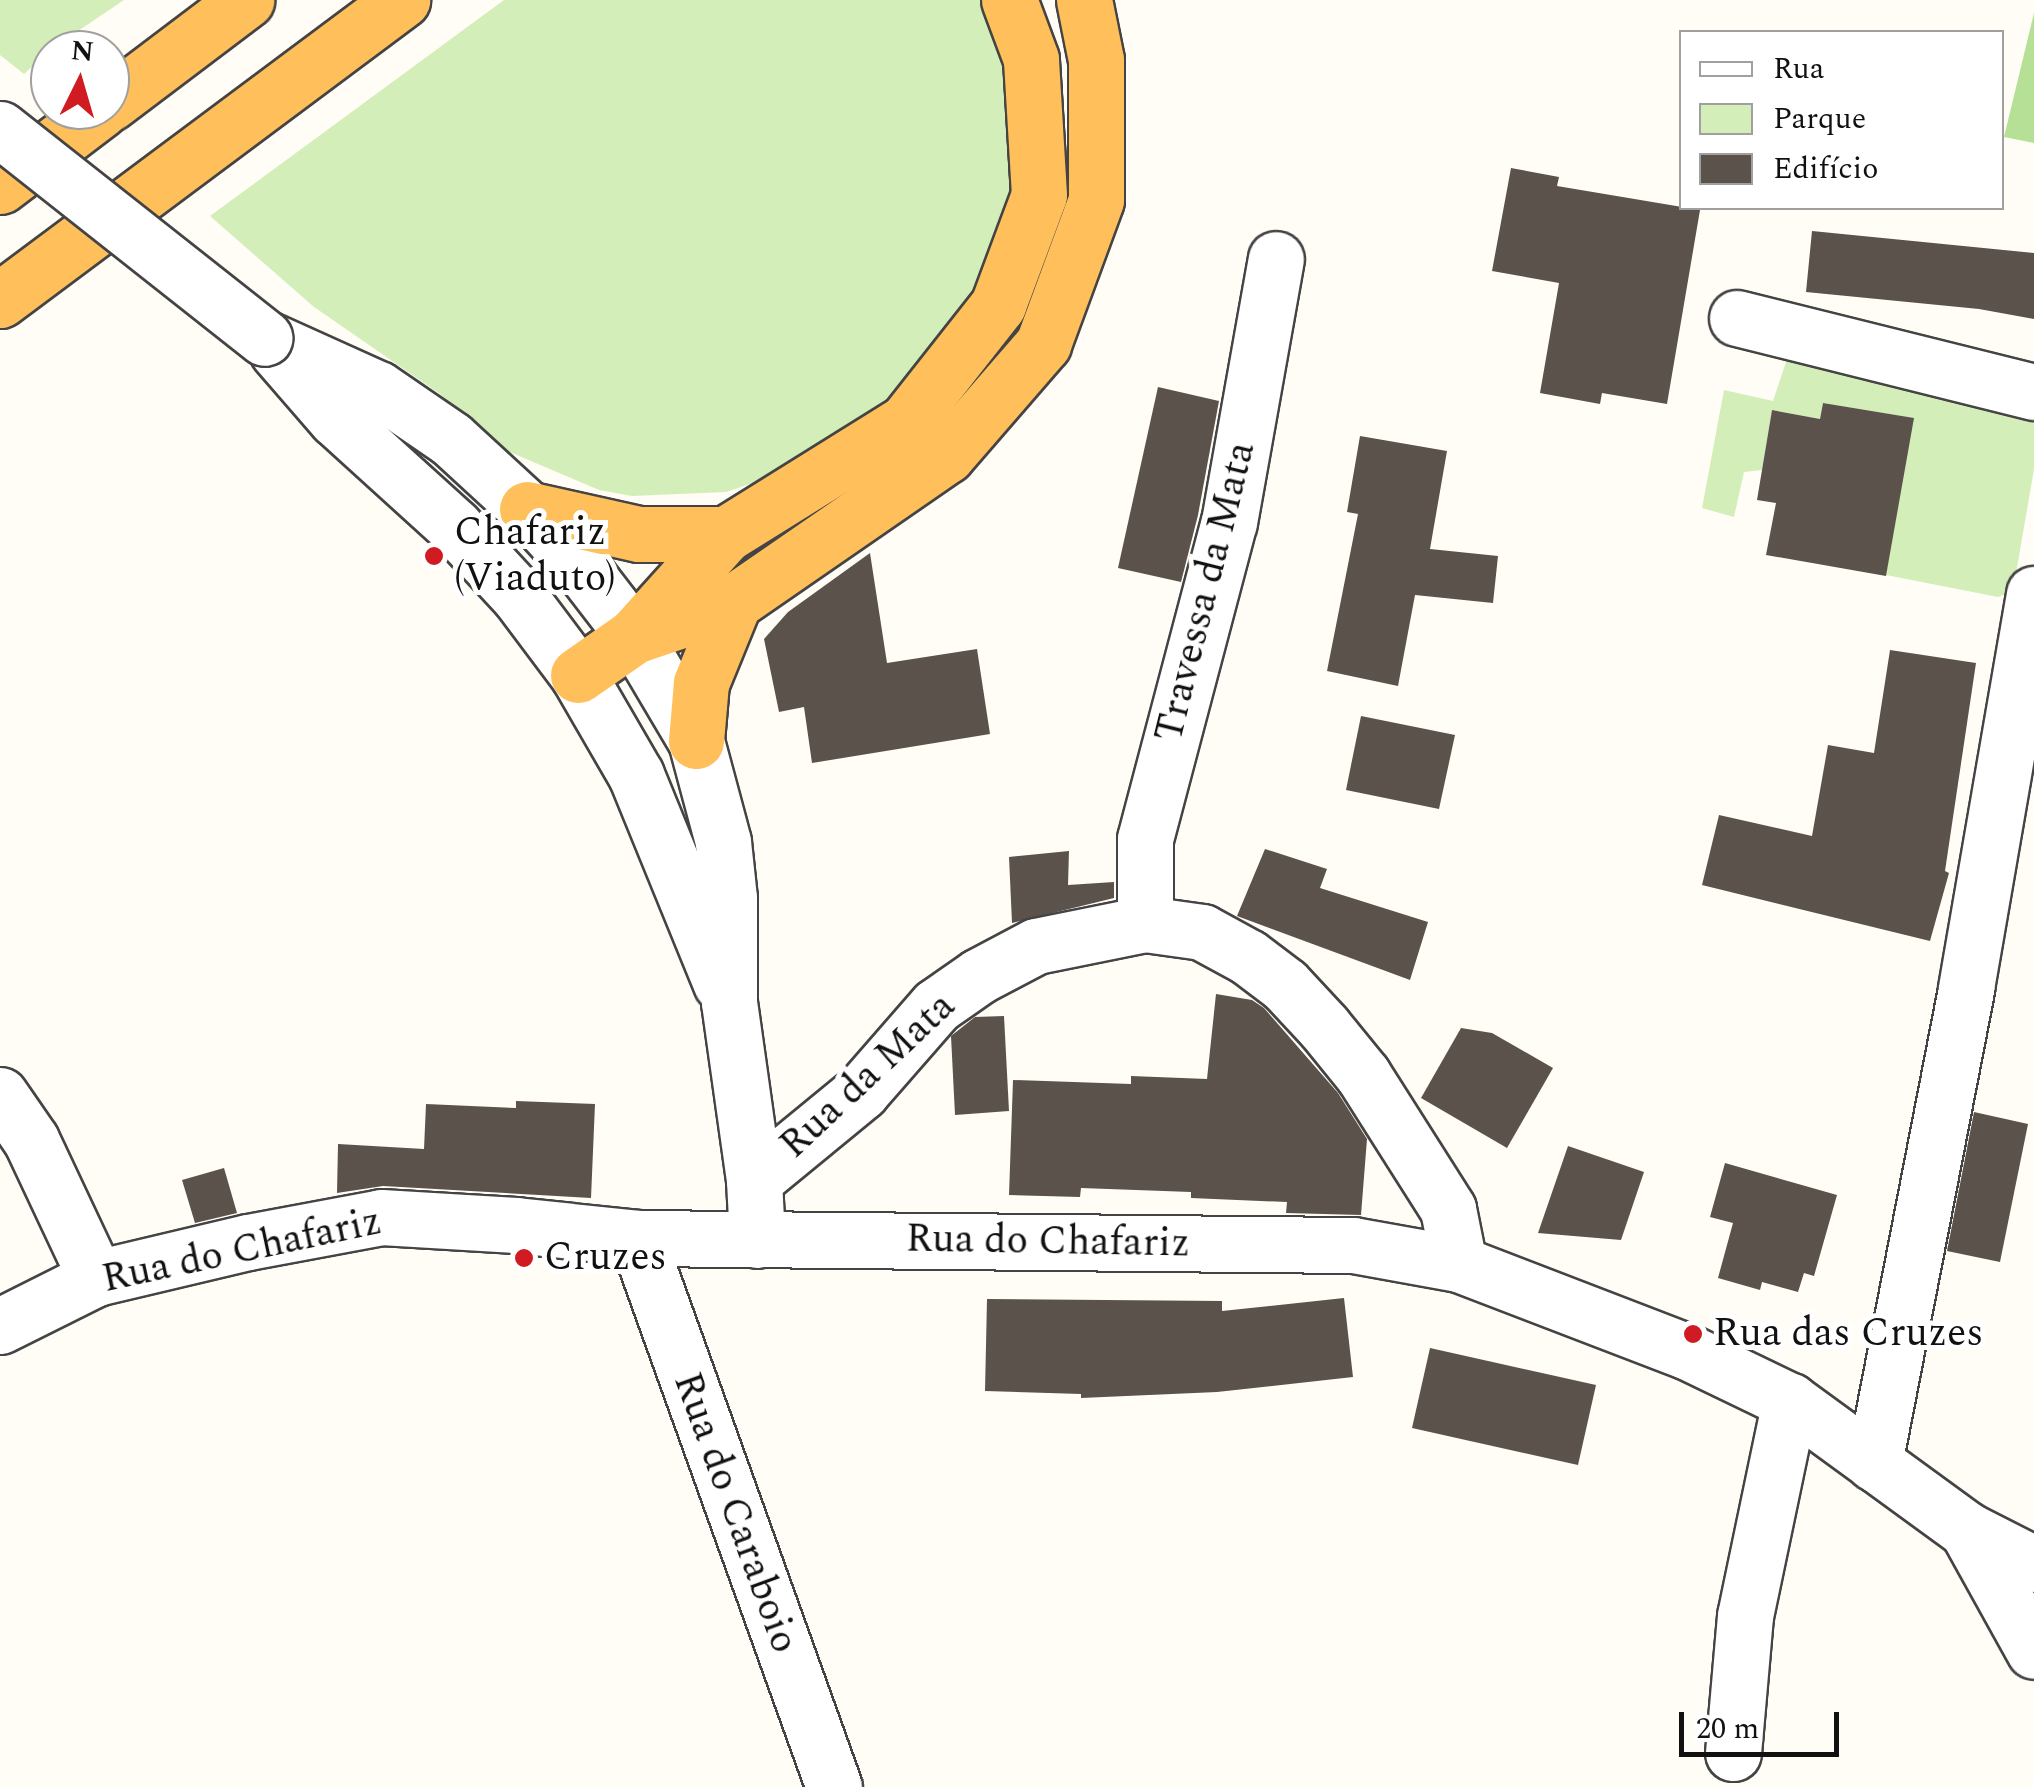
<!DOCTYPE html>
<meta charset="utf-8">
<style>
body{margin:0}
#map{position:relative;width:2034px;height:1787px;overflow:hidden;background:#fffdf5;font-family:Spectral,serif}
div>[style]{position:absolute}
.green>*{inset:0;background:#d4eeb9}
.forest>*{inset:0;background:#b7e097}
.building>*{inset:0;background:#5b524c}
.roads{filter:drop-shadow(2px 0 #444) drop-shadow(-2px 0 #444) drop-shadow(0 2px #444) drop-shadow(0 -2px #444)}
.minor>*{height:55px;margin:-27.5px;padding:0 27.5px;transform-origin:27.5px;border-radius:27.5px;background:#fff}
.tertiary>*{height:55px;margin:-27.5px;padding:0 27.5px;transform-origin:27.5px;border-radius:27.5px;background:#fff}
.trunk>*{height:55px;margin:-27.5px;padding:0 27.5px;transform-origin:27.5px;border-radius:27.5px;background:#ffc05c}
.bridges{filter:drop-shadow(2px 0 #444) drop-shadow(-2px 0 #444) drop-shadow(0 2px #444) drop-shadow(0 -2px #444)}
.tertiary-bridge>*{height:55px;margin:-27.5px;padding:0 27.5px;transform-origin:27.5px;border-radius:27.5px;background:#fff}
.dots>*{width:28px;height:28px;translate:-50% -50%;box-sizing:border-box;border:5px solid #fff;border-radius:50%}
span{translate:-50% -50%;white-space:nowrap;text-align:center;line-height:1.15;-webkit-text-stroke:10px #fff;paint-order:stroke}
.poi-label{font-size:40px;color:#111}
.left{translate:0 -50%;text-align:left}
.street-label{font-size:40px;color:#111}
.legend{position:absolute;left:1679px;top:30px;width:325px;height:180px;box-sizing:border-box;background:#fff;border:2px solid #a0a0a0;margin:0;padding:12px 18px;list-style:none;font-size:30px;color:#111}
.legend li{display:flex;align-items:center;gap:20px;height:50px}
.legend b{width:50px;border:2px solid #a0a0a0}
.north{position:absolute;left:30px;top:30px;width:100px;height:100px;box-sizing:border-box;background:#fff;border:2px solid #a0a0a0;border-radius:50%;rotate:5deg;font-size:28px;font-weight:700;line-height:40px;text-align:center;color:#111}
.north::after{content:'';display:block;margin:auto;width:35px;height:45px;background:#cf1b21;clip-path:polygon(50% 0,100% 100%,50% 72%,0 100%)}
.scale{position:absolute;left:1679px;top:1712px;width:160px;height:45px;box-sizing:border-box;border:5px solid #111;border-top:0;padding-left:12px;font-size:30px;line-height:35px;white-space:nowrap;color:#111;-webkit-text-stroke:8px #fff;paint-order:stroke}
</style>
<div id="map">
<div class="green">
<i style="clip-path:polygon(0 0,124px 0,50px 50px,24px 74px,0 55px)"></i>
<i style="clip-path:polygon(504px 0,980px 0,998px 34px,1010px 81px,1013px 162px,1007px 207px,973px 289px,946px 332px,880px 413px,768px 478px,726px 492px,632px 496px,599px 490px,503px 449px,440px 394px,314px 307px,210px 216px)"></i>
<i style="clip-path:polygon(1788px 356px,2034px 422px,2034px 469px,2013px 591px,1998px 597px,1886px 575px,1913px 418px,1823px 403px,1820px 419px,1772px 410px,1762px 470px,1744px 472px,1734px 517px,1702px 508px,1724px 390px,1773px 401px)"></i>
</div>
<div class="forest">
<i style="clip-path:polygon(2034px 13px,2034px 143px,2004px 137px)"></i>
</div>
<div class="building">
<i style="clip-path:polygon(1511px 168px,1559px 177px,1557px 186px,1700px 210px,1667px 404px,1602px 393px,1600px 404px,1540px 393px,1559px 283px,1492px 271px)"></i>
<i style="clip-path:polygon(1812px 231px,2034px 253px,2034px 319px,1979px 309px,1806px 292px)"></i>
<i style="clip-path:polygon(1158px 387px,1219px 401px,1198px 515px,1181px 582px,1118px 568px)"></i>
<i style="clip-path:polygon(1823px 403px,1914px 418px,1886px 576px,1766px 555px,1776px 503px,1757px 500px,1772px 410px,1820px 419px)"></i>
<i style="clip-path:polygon(1360px 436px,1447px 451px,1430px 549px,1498px 556px,1493px 603px,1415px 595px,1398px 686px,1327px 671px,1358px 514px,1347px 512px)"></i>
<i style="clip-path:polygon(870px 553px,887px 663px,977px 649px,990px 734px,812px 763px,804px 707px,779px 712px,764px 639px,788px 612px)"></i>
<i style="clip-path:polygon(1890px 650px,1976px 663px,1945px 871px,1949px 873px,1930px 941px,1702px 885px,1719px 815px,1812px 836px,1828px 745px,1874px 753px)"></i>
<i style="clip-path:polygon(1361px 716px,1455px 735px,1439px 809px,1346px 790px)"></i>
<i style="clip-path:polygon(1265px 849px,1327px 869px,1320px 888px,1428px 922px,1410px 980px,1237px 916px)"></i>
<i style="clip-path:polygon(1069px 851px,1068px 885px,1114px 882px,1114px 898px,1012px 923px,1009px 857px)"></i>
<i style="clip-path:polygon(1216px 994px,1252px 1000px,1264px 1008px,1338px 1093px,1367px 1139px,1361px 1215px,1286px 1213px,1287px 1202px,1191px 1198px,1191px 1192px,1081px 1188px,1080px 1197px,1009px 1195px,1013px 1080px,1131px 1084px,1131px 1076px,1207px 1079px)"></i>
<i style="clip-path:polygon(1004px 1016px,1009px 1111px,955px 1115px,951px 1036px,975px 1017px)"></i>
<i style="clip-path:polygon(1461px 1028px,1492px 1033px,1553px 1068px,1507px 1148px,1421px 1098px)"></i>
<i style="clip-path:polygon(516px 1101px,595px 1104px,591px 1198px,383px 1186px,337px 1193px,338px 1144px,424px 1149px,426px 1104px,516px 1108px)"></i>
<i style="clip-path:polygon(1974px 1112px,2028px 1124px,2000px 1262px,1947px 1251px)"></i>
<i style="clip-path:polygon(1568px 1146px,1644px 1172px,1621px 1240px,1538px 1233px)"></i>
<i style="clip-path:polygon(1725px 1163px,1837px 1195px,1814px 1276px,1804px 1273px,1798px 1292px,1762px 1282px,1760px 1290px,1718px 1278px,1733px 1223px,1710px 1217px)"></i>
<i style="clip-path:polygon(224px 1168px,237px 1213px,195px 1223px,182px 1180px)"></i>
<i style="clip-path:polygon(1344px 1298px,1353px 1377px,1217px 1392px,1081px 1398px,1081px 1394px,985px 1391px,987px 1299px,1222px 1301px,1222px 1311px)"></i>
<i style="clip-path:polygon(1430px 1348px,1596px 1385px,1578px 1465px,1412px 1428px)"></i>
</div>
<div class="roads">
<div class="minor">
<i style="left:1737px;top:318px;width:306px;rotate:14deg"></i>
<i style="left:1145px;top:924px;width:85px;rotate:-90deg"></i>
<i style="left:1145px;top:839px;width:328px;rotate:-75.2deg"></i>
<i style="left:1229px;top:522px;width:267px;rotate:-79.9deg"></i>
<i style="left:0;top:1095px;width:55px;rotate:55.4deg"></i>
<i style="left:31px;top:1140px;width:153px;rotate:64.8deg"></i>
<i style="left:754px;top:1180px;width:139px;rotate:-39.4deg"></i>
<i style="left:861px;top:1092px;width:114px;rotate:-48.9deg"></i>
<i style="left:936px;top:1006px;width:52px;rotate:-34.9deg"></i>
<i style="left:979px;top:976px;width:64px;rotate:-27.8deg"></i>
<i style="left:1036px;top:946px;width:111px;rotate:-11.4deg"></i>
<i style="left:1145px;top:924px;width:58px;rotate:8deg"></i>
<i style="left:1202px;top:932px;width:52px;rotate:28.5deg"></i>
<i style="left:1248px;top:957px;width:46px;rotate:37.1deg"></i>
<i style="left:1285px;top:985px;width:57px;rotate:47.1deg"></i>
<i style="left:1324px;top:1027px;width:62px;rotate:50.9deg"></i>
<i style="left:1363px;top:1075px;width:159px;rotate:57.6deg"></i>
<i style="left:1448px;top:1209px;width:56px;rotate:78.7deg"></i>
<i style="left:637px;top:1238px;width:583px;rotate:70.26deg"></i>
<i style="left:0;top:1326px;width:107px;rotate:-26.6deg"></i>
<i style="left:96px;top:1278px;width:156px;rotate:-13.3deg"></i>
<i style="left:248px;top:1242px;width:135px;rotate:-10.6deg"></i>
<i style="left:381px;top:1217px;width:135px;rotate:3.4deg"></i>
<i style="left:516px;top:1225px;width:122px;rotate:6.1deg"></i>
<i style="left:637px;top:1238px;width:716px;rotate:0.56deg"></i>
<i style="left:1353px;top:1245px;width:108px;rotate:10.2deg"></i>
<i style="left:1459px;top:1264px;width:245px;rotate:21deg"></i>
<i style="left:1688px;top:1352px;width:113px;rotate:25.7deg"></i>
<i style="left:1790px;top:1401px;width:219px;rotate:36.1deg"></i>
<i style="left:1967px;top:1530px;width:75px;rotate:26.9deg"></i>
<i style="left:1874px;top:1463px;width:484px;rotate:-79deg"></i>
<i style="left:1966px;top:988px;width:400px;rotate:-80.2deg"></i>
<i style="left:1967px;top:1530px;width:138px;rotate:61deg"></i>
<i style="left:1733px;top:1753px;width:138px;rotate:-85deg"></i>
<i style="left:1745px;top:1616px;width:220px;rotate:-78.2deg"></i>
</div>
<div class="tertiary">
<i style="left:265px;top:338px;width:124px;rotate:24.3deg"></i>
<i style="left:378px;top:389px;width:88px;rotate:34.4deg"></i>
<i style="left:451px;top:439px;width:103px;rotate:42.6deg"></i>
<i style="left:527px;top:509px;width:84px;rotate:47.4deg"></i>
<i style="left:584px;top:571px;width:82px;rotate:52.4deg"></i>
<i style="left:634px;top:636px;width:122px;rotate:59.4deg"></i>
<i style="left:696px;top:741px;width:105px;rotate:75deg"></i>
<i style="left:723px;top:842px;width:56px;rotate:83.9deg"></i>
<i style="left:729px;top:898px;width:104px;rotate:90deg"></i>
<i style="left:729px;top:1002px;width:180px;rotate:82deg"></i>
<i style="left:754px;top:1180px;width:60px;rotate:87.1deg"></i>
<i style="left:277px;top:351px;width:90px;rotate:49.1deg"></i>
<i style="left:336px;top:419px;width:159px;rotate:42.2deg"></i>
<i style="left:454px;top:526px;width:94px;rotate:47.2deg"></i>
<i style="left:518px;top:595px;width:100px;rotate:53.1deg"></i>
<i style="left:578px;top:675px;width:116px;rotate:59.9deg"></i>
<i style="left:636px;top:775px;width:225px;rotate:67.8deg"></i>
</div>
<div class="trunk">
<i style="left:110px;top:103px;width:171px;rotate:-37.1deg"></i>
<i style="left:0;top:186px;width:126px;rotate:-37.2deg"></i>
<i style="left:0;top:300px;width:502px;rotate:-36.73deg"></i>
<i style="left:527px;top:509px;width:115px;rotate:12.6deg"></i>
<i style="left:639px;top:534px;width:87px"></i>
<i style="left:637px;top:635px;width:102px;rotate:-18.8deg"></i>
<i style="left:734px;top:602px;width:259px;rotate:-34.6deg"></i>
<i style="left:947px;top:455px;width:147px;rotate:-49.1deg"></i>
<i style="left:1043px;top:344px;width:153px;rotate:-69.8deg"></i>
<i style="left:1096px;top:200px;width:140px;rotate:-90deg"></i>
<i style="left:1096px;top:60px;width:61px;rotate:-101.3deg"></i>
<i style="left:578px;top:675px;width:68px;rotate:-34.9deg"></i>
<i style="left:634px;top:636px;width:137px;rotate:-48deg"></i>
<i style="left:726px;top:534px;width:212px;rotate:-31.9deg"></i>
<i style="left:906px;top:422px;width:149px;rotate:-51.8deg"></i>
<i style="left:998px;top:305px;width:117px;rotate:-69.6deg"></i>
<i style="left:1039px;top:195px;width:136px;rotate:-93.4deg"></i>
<i style="left:1031px;top:59px;width:63px;rotate:-110.4deg"></i>
<i style="left:696px;top:741px;width:58px;rotate:-85.1deg"></i>
<i style="left:701px;top:683px;width:87px;rotate:-67.8deg"></i>
</div>
</div>
<div class="bridges">
<div class="tertiary-bridge">
<i style="left:0;top:129px;width:337px;rotate:38.3deg"></i>
</div>
</div>
<div class="dots">
<i style="left:434px;top:556px;background:#cf1b21"></i>
<i style="left:524px;top:1258px;background:#cf1b21"></i>
<i style="left:1693px;top:1334px;background:#cf1b21"></i>
</div>
<div class="poi-label">
<span class="left" style="left:454px;top:556px">Chafariz<br>(Viaduto)</span>
<span class="left" style="left:544px;top:1258px">Cruzes</span>
<span class="left" style="left:1713px;top:1334px">Rua das Cruzes</span>
</div>
<div class="street-label">
<span style="left:1206px;top:592px;rotate:-76deg">Travessa da Mata</span>
<span style="left:868px;top:1076px;rotate:-43deg">Rua da Mata</span>
<span style="left:1048px;top:1242px;rotate:1deg">Rua do Chafariz</span>
<span style="left:242px;top:1251px;rotate:-12deg">Rua do Chafariz</span>
<span style="left:735px;top:1513px;rotate:70deg">Rua do Caraboio</span>
</div>
<ul class="legend">
<li><b style="height:12px;background:#fff"></b>Rua</li>
<li><b style="height:28px;background:#d4eeb9"></b>Parque</li>
<li><b style="height:28px;background:#5b524c"></b>Edifício</li>
</ul>
<div class="north">N</div>
<div class="scale">20 m</div>
</div>
